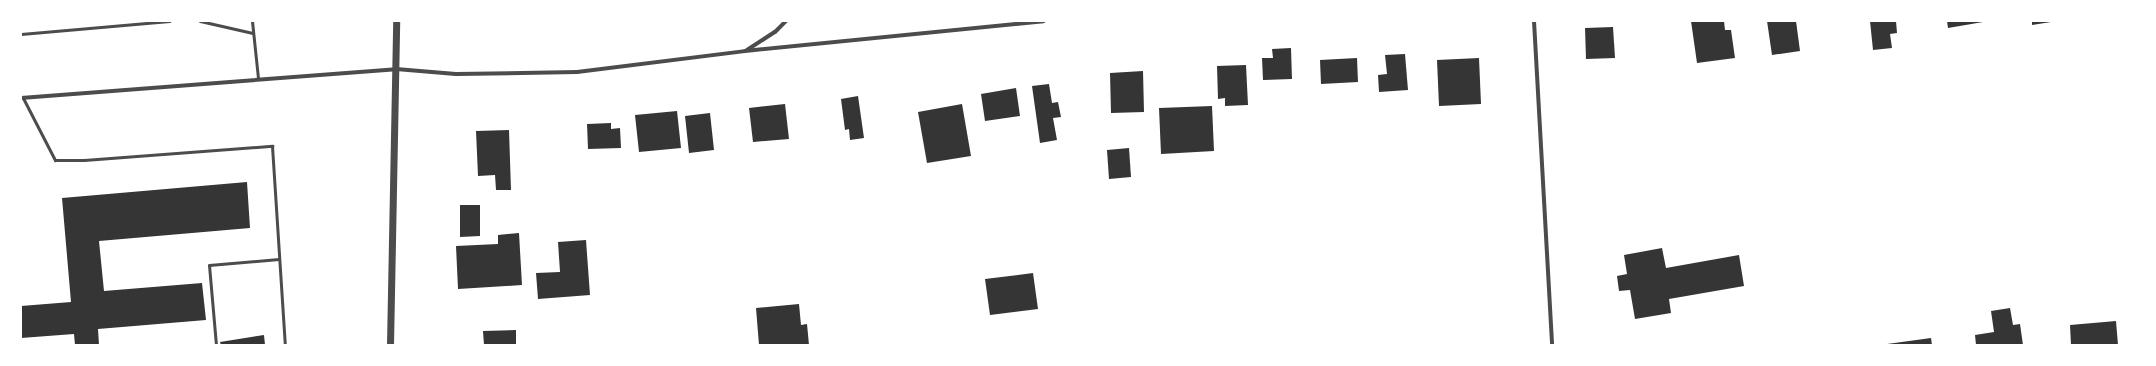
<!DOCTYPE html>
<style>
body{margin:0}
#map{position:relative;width:2156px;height:366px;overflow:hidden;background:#fff;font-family:"Nunito Sans",sans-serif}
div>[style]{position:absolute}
.building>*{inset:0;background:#353535}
.service>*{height:3px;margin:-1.5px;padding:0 1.5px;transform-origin:1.5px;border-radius:1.5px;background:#4c4c4c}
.minor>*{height:4px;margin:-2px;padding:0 2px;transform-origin:2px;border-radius:2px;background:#4c4c4c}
.tertiary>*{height:7px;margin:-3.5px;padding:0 3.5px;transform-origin:3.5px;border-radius:3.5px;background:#4c4c4c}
span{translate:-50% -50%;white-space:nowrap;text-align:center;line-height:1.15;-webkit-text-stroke:3px #fff;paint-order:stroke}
.frame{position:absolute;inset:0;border:22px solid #fff;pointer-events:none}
</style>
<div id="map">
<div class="building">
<i style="clip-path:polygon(1691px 21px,1724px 21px,1725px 30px,1731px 30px,1735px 58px,1697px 63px)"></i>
<i style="clip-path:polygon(1767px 21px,1796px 21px,1800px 51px,1772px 55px)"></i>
<i style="clip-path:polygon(1870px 21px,1896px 21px,1897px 33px,1890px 34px,1892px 48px,1873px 50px)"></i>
<i style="clip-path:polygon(1947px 21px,1982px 21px,1983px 22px,1948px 28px)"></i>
<i style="clip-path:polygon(2032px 21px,2051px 21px,2051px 22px,2032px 25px)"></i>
<i style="clip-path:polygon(1613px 27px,1615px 58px,1586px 59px,1585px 28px)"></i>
<i style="clip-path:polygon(1291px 48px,1292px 79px,1263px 80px,1262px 58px,1273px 58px,1272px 49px)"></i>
<i style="clip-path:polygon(1405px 54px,1408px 90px,1379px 92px,1378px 75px,1387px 74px,1385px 55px)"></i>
<i style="clip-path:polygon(1357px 58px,1358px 82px,1321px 84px,1320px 60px)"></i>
<i style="clip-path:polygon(1479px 58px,1481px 104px,1439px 106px,1437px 60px)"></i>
<i style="clip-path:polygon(1246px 65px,1248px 105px,1225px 106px,1225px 98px,1218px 99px,1217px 66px)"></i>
<i style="clip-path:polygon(1143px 71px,1144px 112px,1111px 113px,1110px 73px)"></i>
<i style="clip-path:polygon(1049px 84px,1052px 103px,1058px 102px,1061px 117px,1053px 118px,1057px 140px,1040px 143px,1032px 86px)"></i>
<i style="clip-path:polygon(1016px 88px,1020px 116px,985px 121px,981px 94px)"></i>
<i style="clip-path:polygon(858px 96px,864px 138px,850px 140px,849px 129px,845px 130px,841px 99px)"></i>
<i style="clip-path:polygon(785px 104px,789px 139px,753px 142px,749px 108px)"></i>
<i style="clip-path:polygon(962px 104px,971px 156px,927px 163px,918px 112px)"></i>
<i style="clip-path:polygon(1212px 106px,1214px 151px,1161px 154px,1159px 108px)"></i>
<i style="clip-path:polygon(677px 111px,681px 148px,639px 152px,635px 115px)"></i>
<i style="clip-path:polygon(710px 113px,714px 150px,689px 153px,685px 116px)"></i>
<i style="clip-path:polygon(611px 123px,611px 129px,620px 128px,621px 148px,588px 149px,587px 124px)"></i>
<i style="clip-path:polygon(509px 130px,511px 190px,496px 190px,495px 175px,478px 176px,476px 131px)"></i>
<i style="clip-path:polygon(1129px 148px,1131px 177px,1109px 179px,1107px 150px)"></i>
<i style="clip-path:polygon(247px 182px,250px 228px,99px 241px,104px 291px,202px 283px,206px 320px,98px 329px,99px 345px,75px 345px,74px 334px,21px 338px,21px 306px,71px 302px,62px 198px)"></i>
<i style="clip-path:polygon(460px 205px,480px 205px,480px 236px,460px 237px)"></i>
<i style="clip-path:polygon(519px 233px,522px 285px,458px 289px,456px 246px,498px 244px,498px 235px)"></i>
<i style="clip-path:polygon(586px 240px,590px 295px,538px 299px,536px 273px,560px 272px,558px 242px)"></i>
<i style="clip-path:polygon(1662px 248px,1666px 268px,1739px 255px,1744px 286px,1669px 299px,1671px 313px,1635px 319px,1630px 290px,1619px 291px,1617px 276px,1627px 274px,1624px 255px)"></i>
<i style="clip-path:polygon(1033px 273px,1038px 309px,990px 315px,985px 279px)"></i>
<i style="clip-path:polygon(799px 304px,801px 325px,807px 324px,809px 345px,759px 345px,756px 308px)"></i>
<i style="clip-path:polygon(2010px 308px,2013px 325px,2020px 324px,2023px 345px,1976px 345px,1975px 335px,1994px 332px,1991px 311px)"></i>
<i style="clip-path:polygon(2116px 321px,2118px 345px,2071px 345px,2070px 325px)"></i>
<i style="clip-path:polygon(516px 330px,516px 345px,484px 345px,483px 331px)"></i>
<i style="clip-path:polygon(264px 335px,265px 345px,221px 345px,220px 342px)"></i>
<i style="clip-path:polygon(1931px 338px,1932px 345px,1888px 345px,1887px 344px)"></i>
</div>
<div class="service">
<i style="left:200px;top:21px;width:54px;rotate:12.8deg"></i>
<i style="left:252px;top:21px;width:57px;rotate:84deg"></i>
<i style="left:21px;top:34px;width:149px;rotate:-5deg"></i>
<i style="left:23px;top:98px;width:70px;rotate:62.7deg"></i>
<i style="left:55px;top:160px;width:29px"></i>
<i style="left:84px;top:160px;width:189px;rotate:-4.3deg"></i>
<i style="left:272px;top:146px;width:199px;rotate:86.3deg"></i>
<i style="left:216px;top:345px;width:80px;rotate:-95deg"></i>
<i style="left:209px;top:265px;width:70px;rotate:-4.9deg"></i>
</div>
<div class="minor">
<i style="left:1534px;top:21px;width:324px;rotate:86.8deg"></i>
<i style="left:747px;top:50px;width:33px;rotate:-33deg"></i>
<i style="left:775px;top:32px;width:16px;rotate:-45deg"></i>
<i style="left:21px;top:98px;width:376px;rotate:-4.4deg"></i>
<i style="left:396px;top:69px;width:60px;rotate:4.8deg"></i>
<i style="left:456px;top:74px;width:121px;rotate:-0.9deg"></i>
<i style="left:577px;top:72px;width:169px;rotate:-7.1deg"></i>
<i style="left:745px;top:51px;width:300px;rotate:-5.7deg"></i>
</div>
<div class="tertiary">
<i style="left:390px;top:345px;width:324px;rotate:-88.9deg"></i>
</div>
<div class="frame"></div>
</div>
